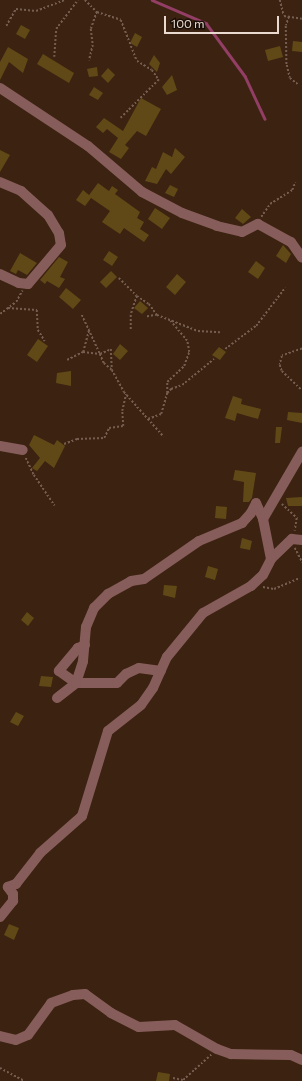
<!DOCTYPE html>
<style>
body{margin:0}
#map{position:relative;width:302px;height:1081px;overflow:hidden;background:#3c2211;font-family:Commissioner,sans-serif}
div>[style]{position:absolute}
.stream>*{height:2.5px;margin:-1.25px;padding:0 1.25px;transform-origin:1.25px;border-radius:1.25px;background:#923e65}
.building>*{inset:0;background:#604916}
.path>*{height:1.5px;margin-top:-0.75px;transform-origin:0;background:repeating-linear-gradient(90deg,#755e4f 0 2px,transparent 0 4px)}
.minor>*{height:10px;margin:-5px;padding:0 5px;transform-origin:5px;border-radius:5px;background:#865d5a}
span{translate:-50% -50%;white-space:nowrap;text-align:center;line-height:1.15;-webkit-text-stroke:3.5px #1a0f08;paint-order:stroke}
.scale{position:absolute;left:164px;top:16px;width:115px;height:18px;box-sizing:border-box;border:2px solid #ead9ce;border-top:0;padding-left:5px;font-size:12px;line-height:14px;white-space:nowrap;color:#ead9ce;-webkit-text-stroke:3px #1a0f08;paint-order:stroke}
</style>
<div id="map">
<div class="stream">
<i style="left:152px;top:0;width:59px;rotate:23.1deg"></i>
<i style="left:206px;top:23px;width:66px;rotate:53.7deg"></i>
<i style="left:245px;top:76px;width:47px;rotate:65.1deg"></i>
</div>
<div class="building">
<i style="clip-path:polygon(21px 25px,30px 30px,25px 39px,16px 34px)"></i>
<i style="clip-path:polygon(135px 33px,142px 37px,137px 47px,130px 43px)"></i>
<i style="clip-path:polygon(293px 41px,302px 42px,302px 52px,292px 51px)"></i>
<i style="clip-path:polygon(280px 46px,283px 57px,268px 61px,265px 50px)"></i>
<i style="clip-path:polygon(8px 47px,28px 59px,23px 73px,9px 62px,0 80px,0 62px)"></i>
<i style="clip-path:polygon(43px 54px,74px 73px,69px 83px,37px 64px)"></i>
<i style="clip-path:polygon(154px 55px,160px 63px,157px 72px,149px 64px)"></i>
<i style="clip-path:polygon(97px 67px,98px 76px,89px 77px,87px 69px)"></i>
<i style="clip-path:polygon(108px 68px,115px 75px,108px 83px,101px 76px)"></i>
<i style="clip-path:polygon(172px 75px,177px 90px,167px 95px,162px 87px)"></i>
<i style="clip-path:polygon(94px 87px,103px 93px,98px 100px,89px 95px)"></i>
<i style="clip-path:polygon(141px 98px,161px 109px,146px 136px,137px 131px,125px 145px,129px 148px,121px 159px,109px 152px,118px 138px,107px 129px,103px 133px,96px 127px,104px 118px,123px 131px)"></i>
<i style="clip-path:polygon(175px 148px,185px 157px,171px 174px,166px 169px,157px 184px,145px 181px,152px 167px,156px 169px,163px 152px,172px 157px)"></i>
<i style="clip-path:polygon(0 150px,10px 155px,0 172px)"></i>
<i style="clip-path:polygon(98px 183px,109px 191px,112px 186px,118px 190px,115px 194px,140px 212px,137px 218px,144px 222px,140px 229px,149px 235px,144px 242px,124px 228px,120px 234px,102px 222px,110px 211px,91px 198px,85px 206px,76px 200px,83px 190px,89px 195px)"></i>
<i style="clip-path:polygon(170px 185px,178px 189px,174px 197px,165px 193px)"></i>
<i style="clip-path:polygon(155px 208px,170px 218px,162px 229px,148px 219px)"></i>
<i style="clip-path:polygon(242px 209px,251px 217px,243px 224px,235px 218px)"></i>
<i style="clip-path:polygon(283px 245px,291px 254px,286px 263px,276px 256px)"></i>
<i style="clip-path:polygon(109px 251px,118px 257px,112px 266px,103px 260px)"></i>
<i style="clip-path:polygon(20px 253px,37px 263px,27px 275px,18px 270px,16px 274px,10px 271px)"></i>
<i style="clip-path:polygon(59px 257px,68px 262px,60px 277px,65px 279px,59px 288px,47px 281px,45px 284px,40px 280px)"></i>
<i style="clip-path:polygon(256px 261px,265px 268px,258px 279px,248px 272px)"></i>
<i style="clip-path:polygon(111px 271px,117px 277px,106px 288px,100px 282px)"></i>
<i style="clip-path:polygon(177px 274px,186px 282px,175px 295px,166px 287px)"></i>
<i style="clip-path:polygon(66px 288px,81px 300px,73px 309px,59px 297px)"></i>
<i style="clip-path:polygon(140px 301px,148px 308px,142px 314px,134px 308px)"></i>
<i style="clip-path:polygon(38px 339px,48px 346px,37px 362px,27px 355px)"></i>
<i style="clip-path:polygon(120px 344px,128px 351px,120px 360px,113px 354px)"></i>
<i style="clip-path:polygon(219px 347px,226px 352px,220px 360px,212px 355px)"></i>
<i style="clip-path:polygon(71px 371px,71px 386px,56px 383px,57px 373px)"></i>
<i style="clip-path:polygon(233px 396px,242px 399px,241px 404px,261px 409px,258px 419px,237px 413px,235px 421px,225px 418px)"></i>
<i style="clip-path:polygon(288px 412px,302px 413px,302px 423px,287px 420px)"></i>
<i style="clip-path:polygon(276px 427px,282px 427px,280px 443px,275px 443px)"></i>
<i style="clip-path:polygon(34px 435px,54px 445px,57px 440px,65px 446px,54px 468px,45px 461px,37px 471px,32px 468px,40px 458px,29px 445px)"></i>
<i style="clip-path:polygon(235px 470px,256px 473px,252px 498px,249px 502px,243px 502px,244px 482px,233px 480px)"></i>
<i style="clip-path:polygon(302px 497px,302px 506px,288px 506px,286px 498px)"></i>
<i style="clip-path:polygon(216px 506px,227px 507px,226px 519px,215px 518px)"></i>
<i style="clip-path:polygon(242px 538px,252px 541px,250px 550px,240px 548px)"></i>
<i style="clip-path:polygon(208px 566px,218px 569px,215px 580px,205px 577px)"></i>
<i style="clip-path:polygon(164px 585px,177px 586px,175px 598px,163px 595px)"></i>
<i style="clip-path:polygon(27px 612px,34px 618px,28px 626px,21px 620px)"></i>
<i style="clip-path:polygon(41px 676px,53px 677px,51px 687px,39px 686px)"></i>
<i style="clip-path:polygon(16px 712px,24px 716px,18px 726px,10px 722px)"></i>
<i style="clip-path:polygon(9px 924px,19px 928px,14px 940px,4px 935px)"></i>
<i style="clip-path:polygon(158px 1072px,170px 1074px,169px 1081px,156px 1081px)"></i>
</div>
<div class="path">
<i style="left:85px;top:0;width:17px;rotate:45deg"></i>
<i style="left:97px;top:12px;width:18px;rotate:109deg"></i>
<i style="left:91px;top:29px;width:16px;rotate:83deg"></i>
<i style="left:93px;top:45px;width:16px;rotate:104deg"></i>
<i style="left:280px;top:0;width:16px;rotate:76deg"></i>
<i style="left:284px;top:16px;width:18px;rotate:9deg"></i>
<i style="left:97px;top:12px;width:25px;rotate:18deg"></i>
<i style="left:121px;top:20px;width:44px;rotate:68.7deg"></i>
<i style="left:137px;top:61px;width:17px;rotate:31deg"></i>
<i style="left:152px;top:70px;width:12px;rotate:55deg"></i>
<i style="left:159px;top:80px;width:54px;rotate:135deg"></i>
<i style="left:289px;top:17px;width:9px;rotate:108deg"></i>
<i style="left:286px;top:26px;width:39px;rotate:89deg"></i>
<i style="left:287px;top:65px;width:13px;rotate:77deg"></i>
<i style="left:290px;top:78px;width:11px;rotate:38deg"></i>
<i style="left:6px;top:26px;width:20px;rotate:-60deg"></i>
<i style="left:16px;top:9px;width:20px;rotate:6deg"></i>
<i style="left:36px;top:11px;width:31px;rotate:-21deg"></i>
<i style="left:54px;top:57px;width:28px;rotate:-86deg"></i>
<i style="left:56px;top:29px;width:36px;rotate:-53deg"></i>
<i style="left:261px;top:217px;width:16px;rotate:-55deg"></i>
<i style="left:270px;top:204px;width:26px;rotate:-32deg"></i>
<i style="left:292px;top:190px;width:8px;rotate:-67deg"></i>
<i style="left:119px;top:278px;width:25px;rotate:45deg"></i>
<i style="left:137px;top:296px;width:20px;rotate:108deg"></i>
<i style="left:131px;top:315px;width:15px;rotate:90deg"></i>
<i style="left:137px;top:296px;width:14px;rotate:34deg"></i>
<i style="left:149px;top:304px;width:14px;rotate:54deg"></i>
<i style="left:157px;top:315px;width:11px;rotate:170deg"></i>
<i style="left:8px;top:308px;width:29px;rotate:4deg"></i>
<i style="left:37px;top:310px;width:20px;rotate:87deg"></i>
<i style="left:38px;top:330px;width:13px;rotate:58deg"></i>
<i style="left:0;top:314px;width:20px;rotate:-37deg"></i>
<i style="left:16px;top:302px;width:13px;rotate:-61deg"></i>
<i style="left:82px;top:315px;width:43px;rotate:65.2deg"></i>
<i style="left:100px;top:354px;width:12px;rotate:-24deg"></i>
<i style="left:111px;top:349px;width:21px;rotate:87deg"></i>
<i style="left:112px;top:370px;width:25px;rotate:61deg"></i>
<i style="left:124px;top:392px;width:60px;rotate:48.4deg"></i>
<i style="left:157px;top:315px;width:44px;rotate:21.3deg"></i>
<i style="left:198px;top:331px;width:22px;rotate:3deg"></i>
<i style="left:225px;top:349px;width:39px;rotate:-37deg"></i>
<i style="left:256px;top:326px;width:48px;rotate:-52.7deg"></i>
<i style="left:302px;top:349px;width:21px;rotate:161deg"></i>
<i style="left:282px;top:356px;width:9px;rotate:103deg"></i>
<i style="left:280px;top:365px;width:6px;rotate:72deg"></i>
<i style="left:282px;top:371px;width:28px;rotate:44deg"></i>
<i style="left:83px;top:352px;width:24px;rotate:-75deg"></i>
<i style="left:67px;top:360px;width:18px;rotate:-27deg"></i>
<i style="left:83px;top:352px;width:17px;rotate:7deg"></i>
<i style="left:100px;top:354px;width:10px;rotate:66deg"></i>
<i style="left:104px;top:363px;width:11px;rotate:41deg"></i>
<i style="left:167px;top:393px;width:11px;rotate:-90deg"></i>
<i style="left:167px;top:382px;width:23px;rotate:-43deg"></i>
<i style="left:184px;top:366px;width:15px;rotate:-70deg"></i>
<i style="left:189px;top:352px;width:11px;rotate:-100deg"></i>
<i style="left:187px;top:341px;width:26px;rotate:-130deg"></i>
<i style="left:148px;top:419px;width:14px;rotate:-21deg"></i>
<i style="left:161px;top:414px;width:22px;rotate:-74deg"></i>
<i style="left:167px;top:393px;width:6px;rotate:-45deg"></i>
<i style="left:171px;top:389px;width:12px;rotate:-20deg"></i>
<i style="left:182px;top:385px;width:41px;rotate:-39.1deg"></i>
<i style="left:64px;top:444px;width:14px;rotate:-21deg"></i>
<i style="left:77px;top:439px;width:27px;rotate:-2deg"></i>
<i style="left:104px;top:438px;width:11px;rotate:-63deg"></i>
<i style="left:109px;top:428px;width:14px;rotate:-8deg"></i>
<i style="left:123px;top:426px;width:15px;rotate:-94deg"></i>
<i style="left:122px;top:411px;width:17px;rotate:-77deg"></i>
<i style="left:26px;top:458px;width:19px;rotate:65deg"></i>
<i style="left:34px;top:475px;width:37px;rotate:56deg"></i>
<i style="left:282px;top:504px;width:21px;rotate:43deg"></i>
<i style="left:297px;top:518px;width:13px;rotate:99deg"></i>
<i style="left:295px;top:548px;width:16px;rotate:63deg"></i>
<i style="left:263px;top:587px;width:11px;rotate:10deg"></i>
<i style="left:274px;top:589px;width:28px;rotate:-23deg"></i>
<i style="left:0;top:1068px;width:27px;rotate:28deg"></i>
<i style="left:173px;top:1078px;width:10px;rotate:11deg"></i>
<i style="left:183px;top:1080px;width:38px;rotate:-42deg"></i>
</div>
<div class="minor">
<i style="left:0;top:88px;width:105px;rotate:33.4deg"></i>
<i style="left:88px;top:146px;width:71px;rotate:40.4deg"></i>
<i style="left:142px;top:192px;width:45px;rotate:27.7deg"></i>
<i style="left:182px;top:213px;width:37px;rotate:20deg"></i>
<i style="left:217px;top:226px;width:26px;rotate:13deg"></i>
<i style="left:242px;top:232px;width:18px;rotate:-27deg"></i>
<i style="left:258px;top:224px;width:38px;rotate:29deg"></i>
<i style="left:291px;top:242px;width:19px;rotate:55deg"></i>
<i style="left:0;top:182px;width:23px;rotate:23deg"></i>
<i style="left:21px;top:191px;width:36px;rotate:42deg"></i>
<i style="left:48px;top:215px;width:21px;rotate:59deg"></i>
<i style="left:59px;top:233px;width:12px;rotate:81deg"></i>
<i style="left:61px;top:245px;width:51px;rotate:130.2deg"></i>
<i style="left:28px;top:284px;width:9px;rotate:-174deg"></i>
<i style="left:19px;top:283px;width:21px;rotate:-155deg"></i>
<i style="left:0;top:446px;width:23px;rotate:10deg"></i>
<i style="left:271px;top:559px;width:29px;rotate:-44deg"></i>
<i style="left:292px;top:539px;width:10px;rotate:6deg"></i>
<i style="left:85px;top:645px;width:8px;rotate:157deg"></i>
<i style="left:78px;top:648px;width:30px;rotate:130deg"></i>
<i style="left:59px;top:671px;width:21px;rotate:35deg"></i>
<i style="left:76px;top:683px;width:41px"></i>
<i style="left:117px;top:683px;width:13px;rotate:-45deg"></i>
<i style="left:126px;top:674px;width:14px;rotate:-25deg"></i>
<i style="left:139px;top:668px;width:22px;rotate:8deg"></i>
<i style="left:57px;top:698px;width:24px;rotate:-38deg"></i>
<i style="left:76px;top:683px;width:23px;rotate:-72deg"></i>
<i style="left:83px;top:661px;width:34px;rotate:-85deg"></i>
<i style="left:86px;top:627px;width:21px;rotate:-67deg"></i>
<i style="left:94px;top:608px;width:20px;rotate:-45deg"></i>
<i style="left:108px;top:594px;width:26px;rotate:-29deg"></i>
<i style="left:131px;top:581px;width:13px;rotate:-9deg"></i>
<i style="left:144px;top:579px;width:67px;rotate:-34.6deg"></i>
<i style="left:199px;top:541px;width:47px;rotate:-22.7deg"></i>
<i style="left:242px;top:523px;width:13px;rotate:-48deg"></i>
<i style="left:251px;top:513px;width:11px;rotate:-63deg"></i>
<i style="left:256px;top:503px;width:17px;rotate:66deg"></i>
<i style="left:0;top:917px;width:21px;rotate:-51deg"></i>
<i style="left:13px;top:901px;width:7px;rotate:-90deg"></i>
<i style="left:13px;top:894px;width:9px;rotate:-126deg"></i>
<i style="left:8px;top:887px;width:9px;rotate:-21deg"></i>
<i style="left:16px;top:884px;width:39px;rotate:-52deg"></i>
<i style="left:40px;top:853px;width:56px;rotate:-41.4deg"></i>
<i style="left:82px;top:816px;width:89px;rotate:-73deg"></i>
<i style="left:108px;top:731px;width:42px;rotate:-38.2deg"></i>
<i style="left:141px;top:705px;width:21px;rotate:-55deg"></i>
<i style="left:153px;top:688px;width:34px;rotate:-66deg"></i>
<i style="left:167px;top:657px;width:57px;rotate:-50.7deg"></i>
<i style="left:203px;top:613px;width:55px;rotate:-29.4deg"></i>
<i style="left:251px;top:586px;width:16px;rotate:-43deg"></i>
<i style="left:263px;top:575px;width:18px;rotate:-63deg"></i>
<i style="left:271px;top:559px;width:41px;rotate:-101.3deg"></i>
<i style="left:263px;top:519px;width:78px;rotate:-59.8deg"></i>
<i style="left:0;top:1036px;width:16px;rotate:14deg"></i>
<i style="left:16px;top:1040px;width:13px;rotate:-23deg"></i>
<i style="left:28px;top:1035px;width:39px;rotate:-54deg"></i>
<i style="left:51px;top:1003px;width:23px;rotate:-20deg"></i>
<i style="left:73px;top:995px;width:12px;rotate:-5deg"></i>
<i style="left:85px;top:994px;width:32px;rotate:36deg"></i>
<i style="left:111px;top:1013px;width:31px;rotate:27deg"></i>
<i style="left:139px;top:1027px;width:36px;rotate:-3deg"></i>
<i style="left:175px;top:1025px;width:48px;rotate:29.7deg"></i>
<i style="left:217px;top:1049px;width:15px;rotate:20deg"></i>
<i style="left:231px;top:1054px;width:60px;rotate:1deg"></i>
<i style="left:291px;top:1055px;width:12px;rotate:24deg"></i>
</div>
<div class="scale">100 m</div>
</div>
